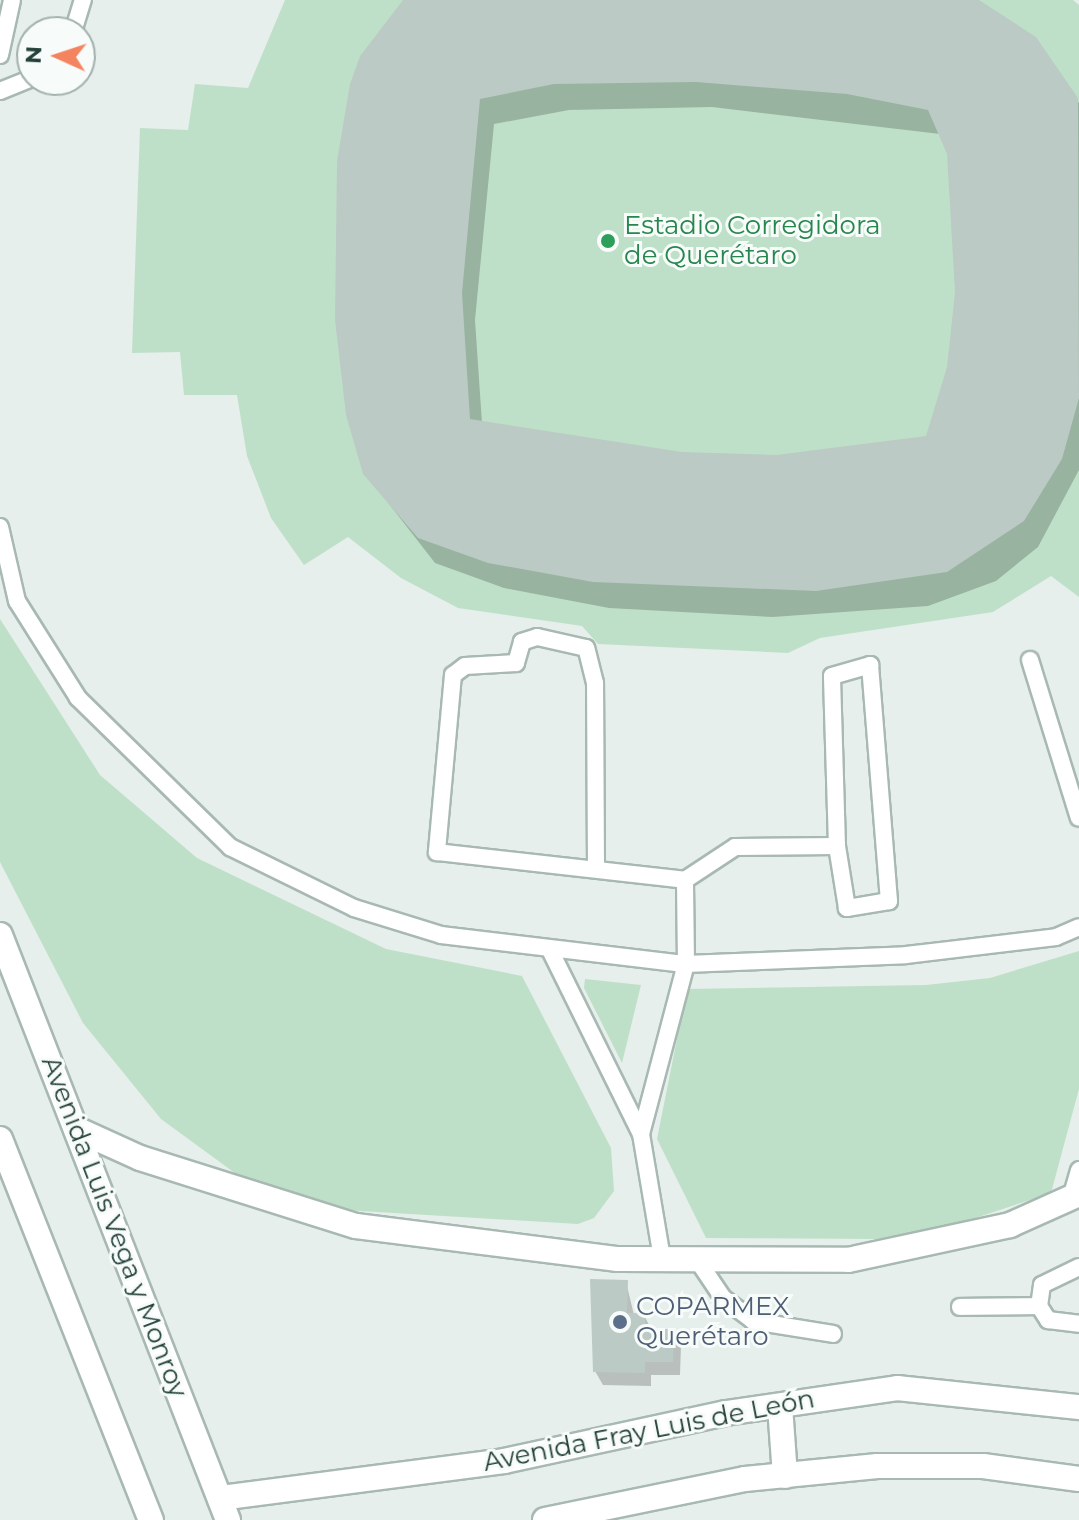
<!DOCTYPE html>
<meta charset="utf-8">
<style>
body{margin:0}
#map{position:relative;width:1079px;height:1520px;overflow:hidden;background:#e6efeb;font-family:Montserrat,sans-serif}
div>[style]{position:absolute}
.green>*{inset:0;background:#bfe0c8}
.shadow>*{inset:0;background:#0003}
.building>*{inset:0;background:#bbcac4}
.roads{filter:drop-shadow(2px 0 #a8b8b2) drop-shadow(-2px 0 #a8b8b2) drop-shadow(0 2px #a8b8b2) drop-shadow(0 -2px #a8b8b2)}
.service>*{height:16px;margin:-8px;padding:0 8px;transform-origin:8px;border-radius:8px;background:#fff}
.minor>*{height:24px;margin:-12px;padding:0 12px;transform-origin:12px;border-radius:12px;background:#fff}
.secondary>*{height:24px;margin:-12px;padding:0 12px;transform-origin:12px;border-radius:12px;background:#fff}
.dots>*{width:22px;height:22px;translate:-50% -50%;box-sizing:border-box;border:4px solid #f7fbf9;border-radius:50%}
span{translate:-50% -50%;white-space:nowrap;text-align:center;line-height:1.15;-webkit-text-stroke:6px #f7fbf9;paint-order:stroke}
.leisure-label{font-size:26px;color:#27864d}
.left{translate:0 -50%;text-align:left}
.street-label{font-size:26px;color:#24423a}
.service-label{font-size:26px;color:#4e5e75}
.north{position:absolute;left:16px;top:16px;width:80px;height:80px;box-sizing:border-box;background:#f7fbf9;border:2px solid #a3b1ad;border-radius:50%;rotate:273deg;font-size:22px;font-weight:700;line-height:32px;text-align:center;color:#24423a}
.north::after{content:'';display:block;margin:auto;width:28px;height:36px;background:#f4845f;clip-path:polygon(50% 0,100% 100%,50% 72%,0 100%)}
</style>
<div id="map">
<div class="green">
<i style="clip-path:polygon(285px 0,1073px 0,1079px 5px,1079px 597px,1051px 576px,993px 612px,820px 638px,788px 653px,598px 644px,582px 626px,458px 608px,401px 578px,348px 537px,304px 565px,271px 518px,247px 456px,237px 395px,184px 395px,180px 352px,132px 353px,140px 128px,188px 130px,195px 84px,248px 88px)"></i>
<i style="clip-path:polygon(0 619px,100px 775px,197px 858px,386px 949px,522px 976px,611px 1148px,614px 1191px,594px 1218px,578px 1224px,344px 1210px,243px 1179px,161px 1119px,83px 1023px,0 862px)"></i>
<i style="clip-path:polygon(1079px 951px,1079px 1089px,1051px 1193px,957px 1224px,878px 1239px,706px 1238px,657px 1139px,687px 989px,926px 985px,990px 978px)"></i>
<i style="clip-path:polygon(585px 979px,641px 985px,622px 1063px,584px 988px)"></i>
</div>
<div class="shadow">
<i style="clip-path:polygon(evenodd,406px 0,975px 0,1034px 38px,1079px 103px,1079px 470px,1038px 547px,996px 581px,928px 606px,773px 617px,609px 608px,504px 588px,435px 563px,365px 473px,341px 370px,339px 161px,406px 0,712px 107px,940px 134px,949px 154px,957px 292px,949px 367px,928px 437px,776px 457px,682px 454px,482px 423px,475px 320px,494px 124px,569px 110px,712px 107px)"></i>
<i style="clip-path:polygon(626px 1282px,634px 1315px,644px 1315px,652px 1331px,673px 1331px,681px 1345px,680px 1375px,651px 1375px,651px 1386px,603px 1385px,595px 1371px)"></i>
</div>
<div class="building">
<i style="clip-path:polygon(evenodd,403px 0,979px 0,1036px 37px,1078px 98px,1079px 398px,1062px 459px,1024px 521px,947px 572px,816px 591px,593px 582px,488px 563px,418px 538px,363px 474px,346px 415px,335px 320px,337px 161px,350px 84px,360px 56px,403px 0,696px 82px,847px 94px,928px 110px,947px 154px,955px 292px,947px 367px,926px 436px,776px 455px,682px 452px,470px 419px,462px 293px,480px 99px,554px 84px,696px 82px)"></i>
<i style="clip-path:polygon(590px 1279px,628px 1280px,627px 1313px,645px 1313px,645px 1329px,674px 1329px,673px 1362px,645px 1362px,645px 1373px,593px 1372px)"></i>
</div>
<div class="roads">
<div class="service">
<i style="left:73px;top:32px;width:34px;rotate:-73deg"></i>
<i style="left:0;top:55px;width:56px;rotate:-77.7deg"></i>
<i style="left:0;top:91px;width:35px;rotate:-22deg"></i>
<i style="left:0;top:527px;width:76px;rotate:77.1deg"></i>
<i style="left:17px;top:601px;width:115px;rotate:57.8deg"></i>
<i style="left:78px;top:698px;width:213px;rotate:44.4deg"></i>
<i style="left:230px;top:847px;width:138px;rotate:26.2deg"></i>
<i style="left:354px;top:908px;width:91px;rotate:17.2deg"></i>
<i style="left:441px;top:935px;width:247px;rotate:6.8deg"></i>
<i style="left:686px;top:964px;width:220px;rotate:-2.3deg"></i>
<i style="left:906px;top:955px;width:151px;rotate:-6.8deg"></i>
<i style="left:1056px;top:937px;width:25px;rotate:-23deg"></i>
<i style="left:1030px;top:660px;width:165px;rotate:72.8deg"></i>
<i style="left:870px;top:665px;width:237px;rotate:85.4deg"></i>
<i style="left:889px;top:901px;width:43px;rotate:170.5deg"></i>
<i style="left:847px;top:908px;width:63px;rotate:-99.2deg"></i>
<i style="left:837px;top:846px;width:170px;rotate:-91.7deg"></i>
<i style="left:832px;top:676px;width:40px;rotate:-16deg"></i>
<i style="left:596px;top:867px;width:184px;rotate:-90.3deg"></i>
<i style="left:595px;top:683px;width:36px;rotate:-104deg"></i>
<i style="left:586px;top:648px;width:50px;rotate:-167.3deg"></i>
<i style="left:537px;top:637px;width:16px;rotate:162deg"></i>
<i style="left:522px;top:642px;width:22px;rotate:106deg"></i>
<i style="left:516px;top:663px;width:51px;rotate:176.6deg"></i>
<i style="left:465px;top:666px;width:15px;rotate:143deg"></i>
<i style="left:453px;top:675px;width:178px;rotate:95.2deg"></i>
<i style="left:437px;top:852px;width:250px;rotate:6.4deg"></i>
<i style="left:551px;top:952px;width:203px;rotate:63.7deg"></i>
<i style="left:641px;top:1134px;width:126px;rotate:80.4deg"></i>
<i style="left:641px;top:1134px;width:176px;rotate:-75.2deg"></i>
<i style="left:686px;top:964px;width:84px;rotate:-90.7deg"></i>
<i style="left:685px;top:880px;width:60px;rotate:-33.4deg"></i>
<i style="left:735px;top:847px;width:102px;rotate:-0.6deg"></i>
<i style="left:1071px;top:1198px;width:29px;rotate:-74deg"></i>
<i style="left:696px;top:1258px;width:48px;rotate:56deg"></i>
<i style="left:723px;top:1298px;width:38px;rotate:37deg"></i>
<i style="left:753px;top:1321px;width:81px;rotate:9.2deg"></i>
<i style="left:1079px;top:1267px;width:41px;rotate:154.1deg"></i>
<i style="left:1042px;top:1285px;width:21px;rotate:98deg"></i>
<i style="left:1039px;top:1306px;width:17px;rotate:57deg"></i>
<i style="left:1048px;top:1320px;width:31px;rotate:7deg"></i>
<i style="left:960px;top:1307px;width:79px;rotate:-0.7deg"></i>
</div>
<div class="minor">
<i style="left:76px;top:1129px;width:70px;rotate:24.4deg"></i>
<i style="left:140px;top:1158px;width:226px;rotate:17.5deg"></i>
<i style="left:356px;top:1226px;width:264px;rotate:7.2deg"></i>
<i style="left:618px;top:1259px;width:230px;rotate:0.2deg"></i>
<i style="left:848px;top:1260px;width:166px;rotate:-12.2deg"></i>
<i style="left:1010px;top:1225px;width:76px;rotate:-24.2deg"></i>
</div>
<div class="secondary">
<i style="left:0;top:935px;width:628px;rotate:68.71deg"></i>
<i style="left:0;top:1139px;width:410px;rotate:68.4deg"></i>
<i style="left:780px;top:1406px;width:70px;rotate:85.9deg"></i>
<i style="left:220px;top:1498px;width:286px;rotate:-7.4deg"></i>
<i style="left:504px;top:1461px;width:227px;rotate:-12.2deg"></i>
<i style="left:726px;top:1413px;width:173px;rotate:-8.3deg"></i>
<i style="left:897px;top:1388px;width:183px;rotate:6deg"></i>
<i style="left:545px;top:1520px;width:204px;rotate:-11.6deg"></i>
<i style="left:745px;top:1479px;width:133px;rotate:-5.6deg"></i>
<i style="left:877px;top:1466px;width:106px"></i>
<i style="left:983px;top:1466px;width:97px;rotate:7.7deg"></i>
</div>
</div>
<div class="dots">
<i style="left:608px;top:241px;background:#2e9e5b"></i>
<i style="left:620px;top:1322px;background:#5c6f8a"></i>
</div>
<div class="leisure-label">
<span class="left" style="left:624px;top:241px">Estadio Corregidora<br>de Querétaro</span>
</div>
<div class="street-label">
<span style="left:114px;top:1227px;rotate:69deg">Avenida Luis Vega y Monroy</span>
<span style="left:649px;top:1431px;rotate:-11deg">Avenida Fray Luis de León</span>
</div>
<div class="service-label">
<span class="left" style="left:636px;top:1322px">COPARMEX<br>Querétaro</span>
</div>
<div class="north">N</div>
</div>
